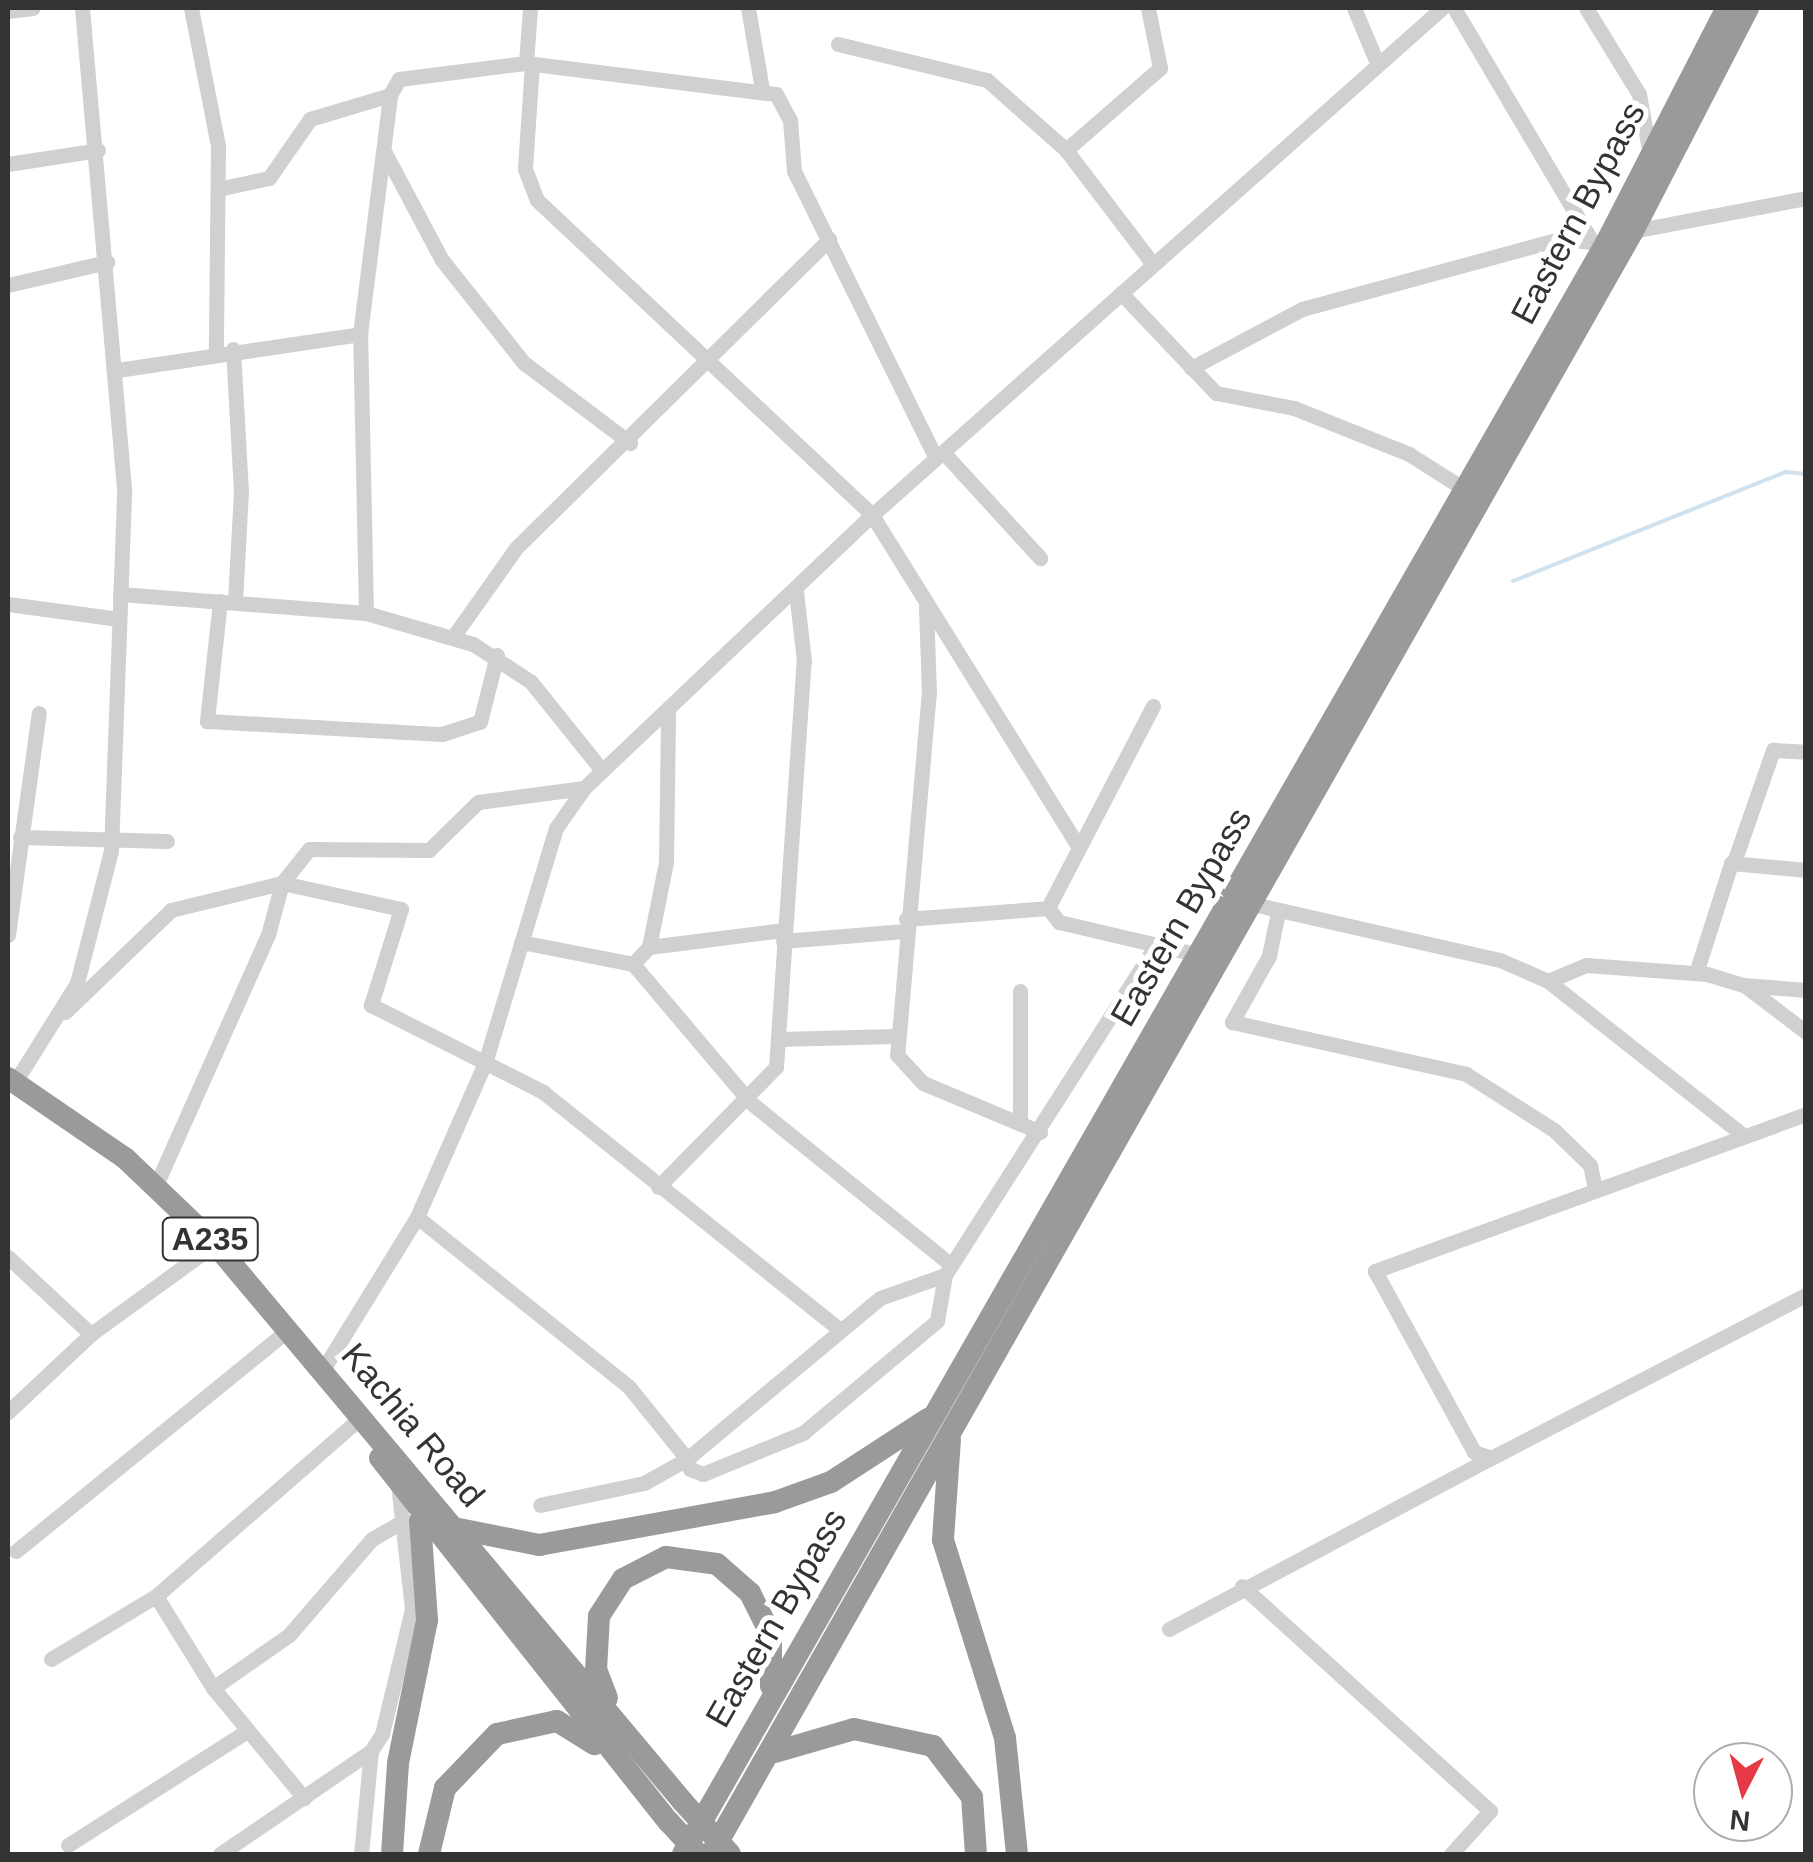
<!DOCTYPE html>
<style>
body{margin:0}
#map{position:relative;width:1813px;height:1862px;overflow:hidden;background:#fff;font-family:Arial,sans-serif}
div>[style]{position:absolute}
.stream>*{height:4px;margin:-2px;padding:0 2px;transform-origin:2px;border-radius:2px;background:#cfe2ee}
.minor>*{height:15px;margin:-7.5px;padding:0 7.5px;transform-origin:7.5px;border-radius:7.5px;background:#d0d0d0}
.highway>*{height:22px;margin:-11px;padding:0 11px;transform-origin:11px;border-radius:11px;background:#9a9a9a}
.highway-bridge>*{height:22px;margin:-11px;padding:0 11px;transform-origin:11px;border-radius:11px;background:#9a9a9a}
span{translate:-50% -50%;white-space:nowrap;text-align:center;line-height:1.15;-webkit-text-stroke:10px #fff;paint-order:stroke}
.shield-label span{padding:2px 8px;background:#fff;border:2px solid;border-radius:8px;-webkit-text-stroke-width:0}
.shield-label{font-size:32px;color:#333;font-weight:700}
.street-label{font-size:35px;color:#333}
.frame{position:absolute;inset:0;border:10px solid #333;pointer-events:none}
.north{position:absolute;left:1693px;top:1742px;width:100px;height:100px;box-sizing:border-box;background:#fff;border:2px solid #adadad;border-radius:50%;rotate:186deg;font-size:28px;font-weight:700;line-height:40px;text-align:center;color:#333}
.north::after{content:'';display:block;margin:auto;width:35px;height:45px;background:#e63946;clip-path:polygon(50% 0,100% 100%,50% 72%,0 100%)}
</style>
<div id="map">
<div class="stream">
<i style="left:1513px;top:581px;width:294px;rotate:-21.8deg"></i>
<i style="left:1786px;top:472px;width:20px;rotate:6deg"></i>
</div>
<div class="minor">
<i style="left:191px;top:8px;width:141px;rotate:78.9deg"></i>
<i style="left:218px;top:146px;width:206px;rotate:90.6deg"></i>
<i style="left:748px;top:8px;width:82px;rotate:80.2deg"></i>
<i style="left:1354px;top:8px;width:54px;rotate:67.2deg"></i>
<i style="left:1454px;top:8px;width:269px;rotate:59.4deg"></i>
<i style="left:1586px;top:8px;width:101px;rotate:58.4deg"></i>
<i style="left:1639px;top:94px;width:62px;rotate:79.8deg"></i>
<i style="left:8px;top:11px;width:25px;rotate:-7deg"></i>
<i style="left:838px;top:44px;width:153px;rotate:13.6deg"></i>
<i style="left:987px;top:80px;width:106px;rotate:41.5deg"></i>
<i style="left:1066px;top:150px;width:143px;rotate:52.7deg"></i>
<i style="left:526px;top:63px;width:55px;rotate:-85.8deg"></i>
<i style="left:532px;top:65px;width:104px;rotate:93.9deg"></i>
<i style="left:525px;top:169px;width:33px;rotate:69deg"></i>
<i style="left:537px;top:200px;width:460px;rotate:43.2deg"></i>
<i style="left:872px;top:515px;width:390px;rotate:58.1deg"></i>
<i style="left:1066px;top:150px;width:125px;rotate:-41.1deg"></i>
<i style="left:1160px;top:68px;width:61px;rotate:-101.3deg"></i>
<i style="left:385px;top:153px;width:121px;rotate:62deg"></i>
<i style="left:442px;top:260px;width:132px;rotate:51.5deg"></i>
<i style="left:524px;top:363px;width:133px;rotate:37deg"></i>
<i style="left:8px;top:164px;width:91px;rotate:-8.8deg"></i>
<i style="left:218px;top:189px;width:52px;rotate:-12.2deg"></i>
<i style="left:269px;top:178px;width:72px;rotate:-55.2deg"></i>
<i style="left:310px;top:119px;width:84px;rotate:-16.7deg"></i>
<i style="left:1633px;top:231px;width:176px;rotate:-10.8deg"></i>
<i style="left:8px;top:285px;width:102px;rotate:-13.1deg"></i>
<i style="left:1121px;top:293px;width:138px;rotate:46.5deg"></i>
<i style="left:1216px;top:393px;width:79px;rotate:10.9deg"></i>
<i style="left:1294px;top:408px;width:124px;rotate:21.8deg"></i>
<i style="left:1409px;top:454px;width:65px;rotate:32.5deg"></i>
<i style="left:233px;top:349px;width:142px;rotate:86.8deg"></i>
<i style="left:241px;top:491px;width:111px;rotate:93.1deg"></i>
<i style="left:1191px;top:368px;width:126px;rotate:-28deg"></i>
<i style="left:1302px;top:309px;width:266px;rotate:-15.2deg"></i>
<i style="left:1559px;top:239px;width:47px;rotate:4.9deg"></i>
<i style="left:117px;top:370px;width:246px;rotate:-8.4deg"></i>
<i style="left:943px;top:452px;width:144px;rotate:47.5deg"></i>
<i style="left:120px;top:594px;width:247px;rotate:4.4deg"></i>
<i style="left:366px;top:613px;width:111px;rotate:16.2deg"></i>
<i style="left:473px;top:644px;width:69px;rotate:33.2deg"></i>
<i style="left:531px;top:682px;width:112px;rotate:51.2deg"></i>
<i style="left:220px;top:601px;width:121px;rotate:96.2deg"></i>
<i style="left:207px;top:721px;width:235px;rotate:3.2deg"></i>
<i style="left:442px;top:734px;width:40px;rotate:-18deg"></i>
<i style="left:480px;top:722px;width:69px;rotate:-75.8deg"></i>
<i style="left:8px;top:604px;width:112px;rotate:7.7deg"></i>
<i style="left:926px;top:607px;width:84px;rotate:88deg"></i>
<i style="left:929px;top:691px;width:365px;rotate:95deg"></i>
<i style="left:897px;top:1055px;width:38px;rotate:47deg"></i>
<i style="left:923px;top:1083px;width:127px;rotate:22.7deg"></i>
<i style="left:366px;top:613px;width:279px;rotate:-91.2deg"></i>
<i style="left:360px;top:334px;width:241px;rotate:-82.8deg"></i>
<i style="left:390px;top:95px;width:18px;rotate:-61deg"></i>
<i style="left:399px;top:79px;width:128px;rotate:-7.2deg"></i>
<i style="left:526px;top:63px;width:252px;rotate:7.1deg"></i>
<i style="left:776px;top:94px;width:30px;rotate:62deg"></i>
<i style="left:790px;top:120px;width:51px;rotate:85.5deg"></i>
<i style="left:794px;top:171px;width:320px;rotate:63.7deg"></i>
<i style="left:453px;top:637px;width:109px;rotate:-54.7deg"></i>
<i style="left:516px;top:548px;width:440px;rotate:-44.6deg"></i>
<i style="left:1153px;top:706px;width:228px;rotate:117.5deg"></i>
<i style="left:1048px;top:908px;width:18px;rotate:52deg"></i>
<i style="left:1059px;top:922px;width:145px;rotate:13.2deg"></i>
<i style="left:20px;top:837px;width:147px;rotate:1.6deg"></i>
<i style="left:1734px;top:862px;width:119px;rotate:-70.8deg"></i>
<i style="left:1773px;top:750px;width:33px;rotate:3deg"></i>
<i style="left:1253px;top:904px;width:253px;rotate:12.8deg"></i>
<i style="left:1500px;top:960px;width:52px;rotate:23.6deg"></i>
<i style="left:1548px;top:981px;width:41px;rotate:-22.8deg"></i>
<i style="left:1586px;top:965px;width:121px;rotate:4.3deg"></i>
<i style="left:1707px;top:974px;width:39px;rotate:17deg"></i>
<i style="left:1744px;top:985px;width:78px;rotate:37.2deg"></i>
<i style="left:1278px;top:912px;width:45px;rotate:101.6deg"></i>
<i style="left:1269px;top:956px;width:76px;rotate:119.3deg"></i>
<i style="left:1232px;top:1022px;width:240px;rotate:12.5deg"></i>
<i style="left:1466px;top:1074px;width:104px;rotate:32.5deg"></i>
<i style="left:1554px;top:1130px;width:50px;rotate:44.2deg"></i>
<i style="left:1590px;top:1165px;width:24px;rotate:78deg"></i>
<i style="left:906px;top:919px;width:142px;rotate:-4.4deg"></i>
<i style="left:8px;top:935px;width:224px;rotate:-82.1deg"></i>
<i style="left:783px;top:941px;width:122px;rotate:-4.7deg"></i>
<i style="left:521px;top:942px;width:114px;rotate:11.1deg"></i>
<i style="left:633px;top:964px;width:181px;rotate:49.7deg"></i>
<i style="left:750px;top:1102px;width:259px;rotate:39deg"></i>
<i style="left:649px;top:947px;width:136px;rotate:-7.2deg"></i>
<i style="left:633px;top:964px;width:23px;rotate:-47deg"></i>
<i style="left:649px;top:947px;width:87px;rotate:-78.7deg"></i>
<i style="left:666px;top:862px;width:152px;rotate:-89.2deg"></i>
<i style="left:1696px;top:973px;width:115px;rotate:-72.3deg"></i>
<i style="left:1731px;top:863px;width:75px;rotate:5.3deg"></i>
<i style="left:1548px;top:981px;width:243px;rotate:38.3deg"></i>
<i style="left:1744px;top:985px;width:62px;rotate:4.6deg"></i>
<i style="left:65px;top:1012px;width:147px;rotate:-43.9deg"></i>
<i style="left:171px;top:910px;width:114px;rotate:-13.7deg"></i>
<i style="left:282px;top:883px;width:43px;rotate:-51.5deg"></i>
<i style="left:309px;top:849px;width:120px;rotate:0.5deg"></i>
<i style="left:429px;top:850px;width:69px;rotate:-44.4deg"></i>
<i style="left:478px;top:802px;width:107px;rotate:-7.5deg"></i>
<i style="left:780px;top:1039px;width:114px;rotate:-1.5deg"></i>
<i style="left:15px;top:1082px;width:117px;rotate:-57.9deg"></i>
<i style="left:77px;top:983px;width:136px;rotate:-75.6deg"></i>
<i style="left:111px;top:851px;width:363px;rotate:-87.9deg"></i>
<i style="left:124px;top:488px;width:482px;rotate:-95deg"></i>
<i style="left:1806px;top:1114px;width:459px;rotate:160deg"></i>
<i style="left:1375px;top:1271px;width:206px;rotate:61.3deg"></i>
<i style="left:1474px;top:1452px;width:18px;rotate:19deg"></i>
<i style="left:1491px;top:1458px;width:355px;rotate:-27.4deg"></i>
<i style="left:1020px;top:1124px;width:133px;rotate:-90deg"></i>
<i style="left:156px;top:1185px;width:274px;rotate:-65.9deg"></i>
<i style="left:268px;top:935px;width:54px;rotate:-74.9deg"></i>
<i style="left:282px;top:883px;width:122px;rotate:12.3deg"></i>
<i style="left:401px;top:909px;width:101px;rotate:107.4deg"></i>
<i style="left:371px;top:1005px;width:193px;rotate:26.8deg"></i>
<i style="left:543px;top:1092px;width:381px;rotate:38.7deg"></i>
<i style="left:658px;top:1187px;width:168px;rotate:-45.5deg"></i>
<i style="left:776px;top:1067px;width:407px;rotate:-86.1deg"></i>
<i style="left:804px;top:661px;width:69px;rotate:-96.6deg"></i>
<i style="left:417px;top:1217px;width:272px;rotate:38.7deg"></i>
<i style="left:629px;top:1387px;width:92px;rotate:51.1deg"></i>
<i style="left:687px;top:1459px;width:49px;rotate:150.8deg"></i>
<i style="left:644px;top:1483px;width:106px;rotate:168.1deg"></i>
<i style="left:8px;top:1257px;width:113px;rotate:42.9deg"></i>
<i style="left:945px;top:1275px;width:69px;rotate:160.5deg"></i>
<i style="left:880px;top:1298px;width:251px;rotate:140.2deg"></i>
<i style="left:687px;top:1459px;width:10px;rotate:73deg"></i>
<i style="left:690px;top:1469px;width:14px;rotate:21deg"></i>
<i style="left:703px;top:1474px;width:108px;rotate:-22.3deg"></i>
<i style="left:803px;top:1433px;width:175px;rotate:-39.9deg"></i>
<i style="left:937px;top:1321px;width:47px;rotate:-80.1deg"></i>
<i style="left:945px;top:1275px;width:392px;rotate:-57.4deg"></i>
<i style="left:322px;top:1371px;width:181px;rotate:-58.3deg"></i>
<i style="left:417px;top:1217px;width:168px;rotate:-66.2deg"></i>
<i style="left:485px;top:1063px;width:245px;rotate:-73.2deg"></i>
<i style="left:556px;top:828px;width:49px;rotate:-55deg"></i>
<i style="left:584px;top:788px;width:397px;rotate:-43.5deg"></i>
<i style="left:872px;top:515px;width:763px;rotate:-41.65deg"></i>
<i style="left:8px;top:1412px;width:114px;rotate:-43.2deg"></i>
<i style="left:91px;top:1334px;width:153px;rotate:-36deg"></i>
<i style="left:16px;top:1551px;width:350px;rotate:-39.1deg"></i>
<i style="left:1242px;top:1586px;width:335px;rotate:42.2deg"></i>
<i style="left:1490px;top:1811px;width:58px;rotate:132.2deg"></i>
<i style="left:156px;top:1596px;width:108px;rotate:58.2deg"></i>
<i style="left:213px;top:1688px;width:143px;rotate:50.4deg"></i>
<i style="left:1169px;top:1629px;width:365px;rotate:-28deg"></i>
<i style="left:51px;top:1659px;width:122px;rotate:-31deg"></i>
<i style="left:156px;top:1596px;width:268px;rotate:-41.1deg"></i>
<i style="left:213px;top:1688px;width:93px;rotate:-34.9deg"></i>
<i style="left:289px;top:1635px;width:127px;rotate:-49.2deg"></i>
<i style="left:372px;top:1539px;width:34px;rotate:-30deg"></i>
<i style="left:68px;top:1845px;width:212px;rotate:-32.5deg"></i>
<i style="left:220px;top:1854px;width:183px;rotate:-34.3deg"></i>
<i style="left:371px;top:1751px;width:20px;rotate:-57deg"></i>
<i style="left:382px;top:1734px;width:129px;rotate:-76.5deg"></i>
<i style="left:412px;top:1609px;width:125px;rotate:-96.4deg"></i>
<i style="left:361px;top:1854px;width:103px;rotate:-84.5deg"></i>
</div>
<div class="highway">
<i style="left:8px;top:1078px;width:142px;rotate:34.4deg"></i>
<i style="left:125px;top:1158px;width:124px;rotate:43.7deg"></i>
<i style="left:215px;top:1244px;width:728px;rotate:50.01deg"></i>
<i style="left:950px;top:1439px;width:101px;rotate:94deg"></i>
<i style="left:943px;top:1540px;width:207px;rotate:72.6deg"></i>
<i style="left:1005px;top:1738px;width:117px;rotate:84.1deg"></i>
<i style="left:380px;top:1458px;width:465px;rotate:51.6deg"></i>
<i style="left:459px;top:1529px;width:82px;rotate:11.3deg"></i>
<i style="left:539px;top:1545px;width:240px;rotate:-10.3deg"></i>
<i style="left:775px;top:1502px;width:59px;rotate:-19.7deg"></i>
<i style="left:831px;top:1482px;width:116px;rotate:-33deg"></i>
<i style="left:607px;top:1698px;width:30px;rotate:-111deg"></i>
<i style="left:596px;top:1670px;width:54px;rotate:-86.8deg"></i>
<i style="left:599px;top:1616px;width:44px;rotate:-57deg"></i>
<i style="left:623px;top:1579px;width:48px;rotate:-27.1deg"></i>
<i style="left:666px;top:1557px;width:51px;rotate:7.8deg"></i>
<i style="left:717px;top:1564px;width:44px;rotate:41.3deg"></i>
<i style="left:750px;top:1593px;width:47px;rotate:63.4deg"></i>
<i style="left:771px;top:1635px;width:51px;rotate:90deg"></i>
<i style="left:775px;top:1752px;width:82px;rotate:-16.2deg"></i>
<i style="left:854px;top:1729px;width:81px;rotate:12.1deg"></i>
<i style="left:933px;top:1746px;width:64px;rotate:52.6deg"></i>
<i style="left:972px;top:1797px;width:57px;rotate:86deg"></i>
<i style="left:392px;top:1854px;width:91px;rotate:-86.2deg"></i>
<i style="left:398px;top:1763px;width:146px;rotate:-78.5deg"></i>
<i style="left:427px;top:1620px;width:100px;rotate:-94deg"></i>
<i style="left:429px;top:1854px;width:68px;rotate:-76.4deg"></i>
<i style="left:445px;top:1788px;width:75px;rotate:-46.1deg"></i>
<i style="left:497px;top:1734px;width:61px;rotate:-12.2deg"></i>
<i style="left:557px;top:1721px;width:44px;rotate:31.9deg"></i>
<i style="left:683px;top:1854px;width:1857px;rotate:-60.19deg"></i>
<i style="left:1606px;top:243px;width:264px;rotate:-62.8deg"></i>
<i style="left:711px;top:1854px;width:1867px;rotate:-60.4deg"></i>
<i style="left:1633px;top:231px;width:251px;rotate:-62.7deg"></i>
</div>
<div class="highway-bridge">
<i style="left:683px;top:1802px;width:70px;rotate:47.9deg"></i>
<i style="left:669px;top:1822px;width:43px;rotate:47.8deg"></i>
</div>
<div class="shield-label">
<span style="left:210px;top:1239px">A235</span>
</div>
<div class="street-label">
<span style="left:1578px;top:213px;rotate:-62deg">Eastern Bypass</span>
<span style="left:1181px;top:917px;rotate:-60deg">Eastern Bypass</span>
<span style="left:413px;top:1425px;rotate:50deg">Kachia Road</span>
<span style="left:776px;top:1618px;rotate:-60deg">Eastern Bypass</span>
</div>
<div class="frame"></div>
<div class="north">N</div>
</div>
